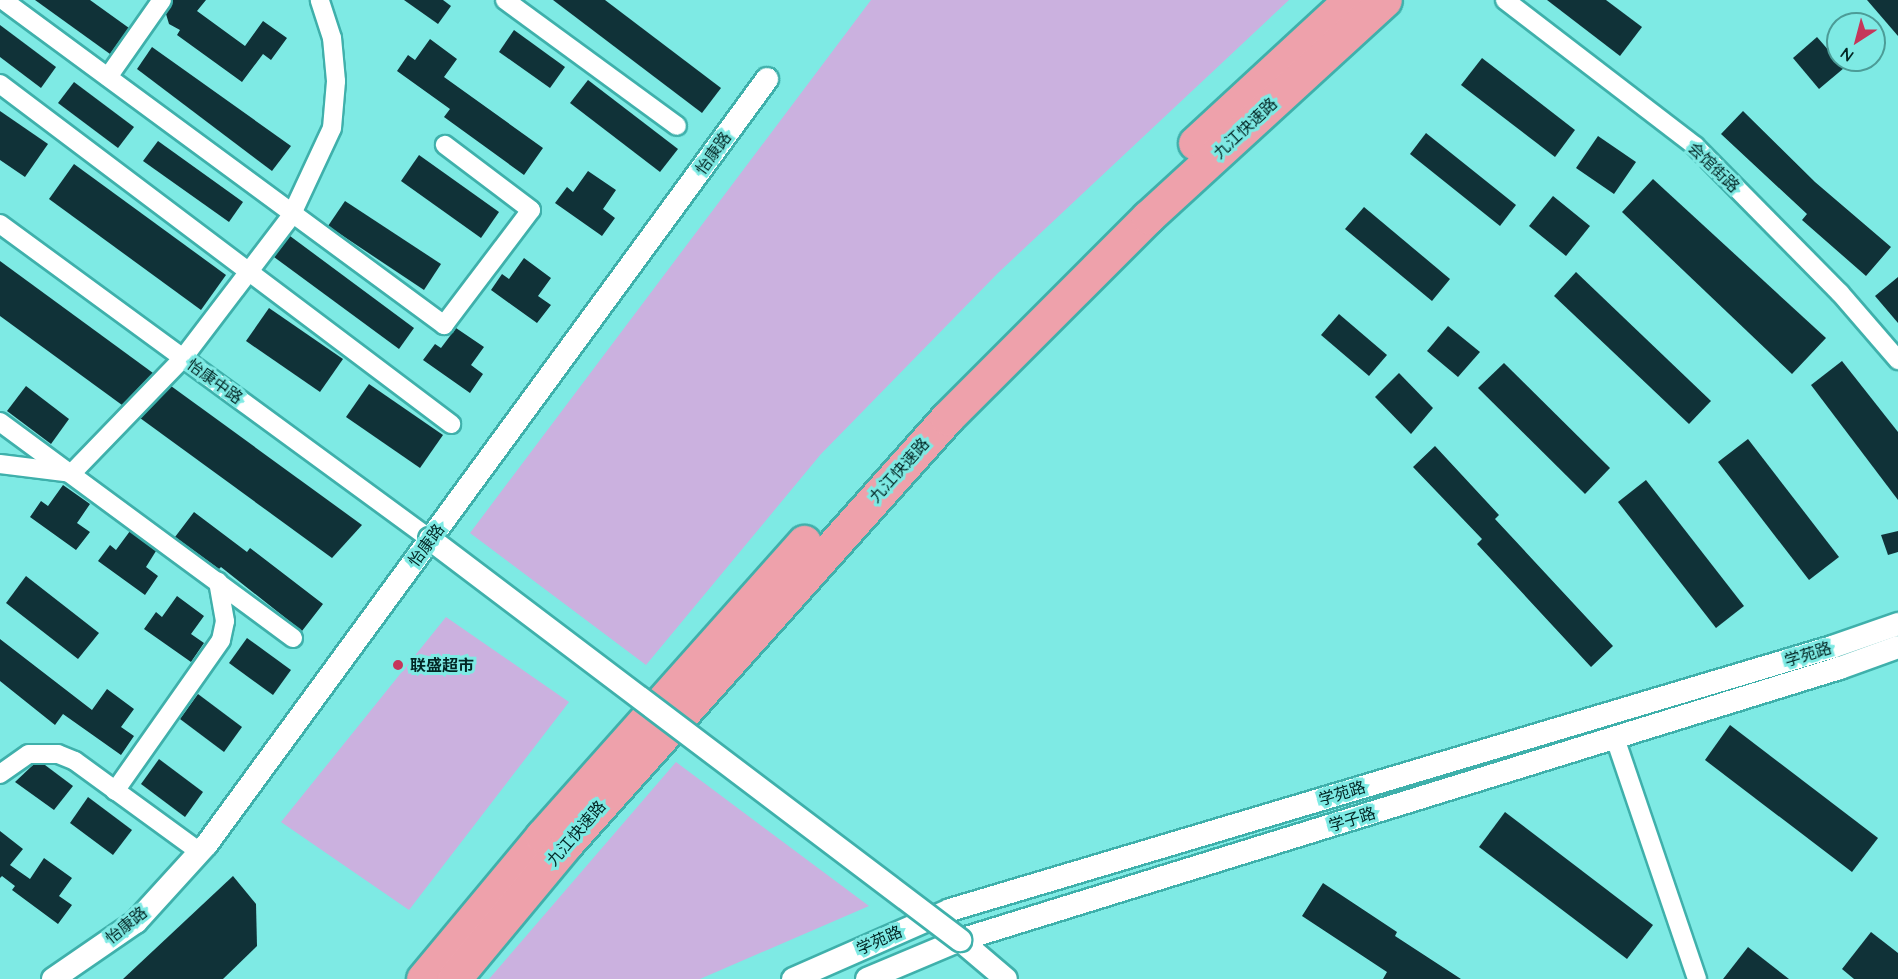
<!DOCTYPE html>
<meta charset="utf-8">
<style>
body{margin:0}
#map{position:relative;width:1898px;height:979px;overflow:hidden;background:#7eeae4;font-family:Quicksand,"Noto Sans SC",sans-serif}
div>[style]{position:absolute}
.green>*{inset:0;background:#cbb1df}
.building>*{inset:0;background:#103238}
.roads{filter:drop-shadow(2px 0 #3fb0ab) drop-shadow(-2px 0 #3fb0ab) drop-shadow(0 2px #3fb0ab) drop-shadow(0 -2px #3fb0ab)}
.minor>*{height:18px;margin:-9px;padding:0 9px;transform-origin:9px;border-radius:9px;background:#fff}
.tertiary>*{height:22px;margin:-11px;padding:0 11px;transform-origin:11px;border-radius:11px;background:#fff}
.motorway>*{height:33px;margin:-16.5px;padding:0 16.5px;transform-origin:16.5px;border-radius:16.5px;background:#eea1ab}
.bridges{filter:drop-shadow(2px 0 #3fb0ab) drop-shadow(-2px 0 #3fb0ab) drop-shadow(0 2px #3fb0ab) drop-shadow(0 -2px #3fb0ab)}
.tertiary-bridge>*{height:22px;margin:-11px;padding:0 11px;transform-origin:11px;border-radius:11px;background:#fff}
.dots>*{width:16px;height:16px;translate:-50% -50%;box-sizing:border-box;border:3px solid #7eeae4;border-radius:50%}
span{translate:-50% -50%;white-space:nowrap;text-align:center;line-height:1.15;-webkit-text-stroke:6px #7eeae4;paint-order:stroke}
.street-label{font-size:16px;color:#022624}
.poi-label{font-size:16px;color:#022624;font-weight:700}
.left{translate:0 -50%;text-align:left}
.north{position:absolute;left:1826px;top:12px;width:60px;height:60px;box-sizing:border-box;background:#7eeae4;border:2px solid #4c9c97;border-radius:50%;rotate:216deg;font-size:16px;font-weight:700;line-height:24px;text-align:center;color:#022624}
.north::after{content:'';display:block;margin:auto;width:21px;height:27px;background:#c5365a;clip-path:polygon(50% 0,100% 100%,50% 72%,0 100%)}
</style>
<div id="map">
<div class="green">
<i style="clip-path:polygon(871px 0,1289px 0,998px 273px,821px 454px,646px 665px,470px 533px)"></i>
<i style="clip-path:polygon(446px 617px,569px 702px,409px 910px,281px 822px)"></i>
<i style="clip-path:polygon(676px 762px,869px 906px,700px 979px,489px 979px)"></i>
</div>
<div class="building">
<i style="clip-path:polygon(35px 0,90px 0,129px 28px,110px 54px)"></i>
<i style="clip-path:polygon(173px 0,206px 0,197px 11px,245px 46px,263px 21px,287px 38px,271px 60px,263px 54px,242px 82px,177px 35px,180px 30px,169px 24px,166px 14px)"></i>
<i style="clip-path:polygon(404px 0,443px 0,451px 6px,438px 24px)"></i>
<i style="clip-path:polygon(553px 0,605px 0,721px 88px,702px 113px)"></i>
<i style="clip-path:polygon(1547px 0,1606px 0,1642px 27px,1620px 56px)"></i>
<i style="clip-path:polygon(1867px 0,1898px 0,1898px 36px)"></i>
<i style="clip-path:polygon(0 25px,56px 67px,41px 88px,0 57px)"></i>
<i style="clip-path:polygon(514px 30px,565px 67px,550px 88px,499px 52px)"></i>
<i style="clip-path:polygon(1817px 37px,1844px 68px,1819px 89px,1793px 58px)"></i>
<i style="clip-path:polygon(430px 39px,457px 59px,444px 77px,543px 148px,524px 175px,444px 117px,450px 109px,397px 71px,408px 55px,415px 60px)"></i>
<i style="clip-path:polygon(152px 47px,291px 146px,272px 171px,137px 69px)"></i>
<i style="clip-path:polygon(1482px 58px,1575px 130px,1555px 157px,1461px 85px)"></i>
<i style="clip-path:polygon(588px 80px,678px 149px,660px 172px,570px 103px)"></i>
<i style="clip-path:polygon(74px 82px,134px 127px,118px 148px,58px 103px)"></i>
<i style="clip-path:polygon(0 111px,48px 144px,25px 177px,0 160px)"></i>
<i style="clip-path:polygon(1743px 111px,1815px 182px,1891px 247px,1866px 276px,1802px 220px,1807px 214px,1721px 134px)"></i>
<i style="clip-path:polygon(1426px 133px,1516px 205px,1500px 226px,1410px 154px)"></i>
<i style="clip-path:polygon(1598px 136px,1636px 162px,1614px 194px,1576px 168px)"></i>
<i style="clip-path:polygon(158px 141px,243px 202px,229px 222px,143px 161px)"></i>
<i style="clip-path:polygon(419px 155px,499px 212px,481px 238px,401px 181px)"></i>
<i style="clip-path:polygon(74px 164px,226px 275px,201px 310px,49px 199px)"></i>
<i style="clip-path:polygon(588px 171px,616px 190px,603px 209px,615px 218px,602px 236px,555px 203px,567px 187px,573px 192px)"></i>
<i style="clip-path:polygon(1653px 179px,1826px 338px,1792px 374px,1622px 212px)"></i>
<i style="clip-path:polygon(1553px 196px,1590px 226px,1566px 256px,1529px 226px)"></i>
<i style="clip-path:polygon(345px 201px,441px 264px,424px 290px,328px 226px)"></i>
<i style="clip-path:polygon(1364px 207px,1450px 279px,1432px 301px,1345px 229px)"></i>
<i style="clip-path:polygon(290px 236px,414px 328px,399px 349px,274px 257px)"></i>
<i style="clip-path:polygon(524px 258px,551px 278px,538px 296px,551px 305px,537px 323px,491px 290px,502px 274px,509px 279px)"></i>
<i style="clip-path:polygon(0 261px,153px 373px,122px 405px,0 316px)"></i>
<i style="clip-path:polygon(1576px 272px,1711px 401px,1689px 424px,1554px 296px)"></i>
<i style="clip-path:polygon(1898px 277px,1898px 323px,1875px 296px)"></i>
<i style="clip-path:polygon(269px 308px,343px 359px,320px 392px,246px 341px)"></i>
<i style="clip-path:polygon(1339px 314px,1387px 355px,1369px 376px,1321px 335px)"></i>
<i style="clip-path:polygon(1448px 326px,1480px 352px,1458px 377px,1427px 351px)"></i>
<i style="clip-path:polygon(456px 328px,484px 347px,471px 365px,483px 374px,470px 393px,423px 360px,435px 344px,441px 348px)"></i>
<i style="clip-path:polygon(1842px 361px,1898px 432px,1898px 500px,1811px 385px)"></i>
<i style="clip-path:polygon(1504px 363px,1610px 468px,1585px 494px,1478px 388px)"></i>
<i style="clip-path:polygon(1399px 373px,1433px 408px,1411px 434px,1375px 397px)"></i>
<i style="clip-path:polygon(369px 384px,443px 435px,420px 468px,346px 417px)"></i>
<i style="clip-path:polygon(26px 386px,69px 419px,51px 444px,7px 411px)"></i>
<i style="clip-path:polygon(171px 386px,362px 525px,332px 558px,140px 418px)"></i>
<i style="clip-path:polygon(1748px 439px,1839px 557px,1809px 580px,1718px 462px)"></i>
<i style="clip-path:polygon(1435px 446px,1499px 515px,1495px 519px,1613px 646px,1591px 667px,1477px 544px,1482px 539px,1413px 467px)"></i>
<i style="clip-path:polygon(1646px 480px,1744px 606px,1716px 628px,1618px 502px)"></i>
<i style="clip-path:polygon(63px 485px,90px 504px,77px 523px,90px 532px,76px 550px,30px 517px,41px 501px,48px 506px)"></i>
<i style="clip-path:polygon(194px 512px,247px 552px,250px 548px,323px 604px,302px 631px,221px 567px,219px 569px,175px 537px)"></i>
<i style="clip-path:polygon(130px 531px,156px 551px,146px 567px,158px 576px,145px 595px,98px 561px,110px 545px,116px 550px)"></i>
<i style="clip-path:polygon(1898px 531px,1898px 552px,1888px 555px,1881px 535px)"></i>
<i style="clip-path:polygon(26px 576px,99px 633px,78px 659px,6px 603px)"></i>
<i style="clip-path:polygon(177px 596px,204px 616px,191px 634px,204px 643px,191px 662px,144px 629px,156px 612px,162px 617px)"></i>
<i style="clip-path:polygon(247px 638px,291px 670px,273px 695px,229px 663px)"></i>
<i style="clip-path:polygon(0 639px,92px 710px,107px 689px,134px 709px,121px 727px,134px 736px,121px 755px,63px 714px,55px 725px,0 681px)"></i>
<i style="clip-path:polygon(198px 694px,242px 727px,224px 752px,180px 719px)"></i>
<i style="clip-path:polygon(1730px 725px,1878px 838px,1852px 872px,1705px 760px)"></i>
<i style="clip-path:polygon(159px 759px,203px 792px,185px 817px,141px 784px)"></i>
<i style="clip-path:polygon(33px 765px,45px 765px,73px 786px,54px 810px,15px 782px)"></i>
<i style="clip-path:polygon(88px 797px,132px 830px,113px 855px,70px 823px)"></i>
<i style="clip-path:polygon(1505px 812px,1653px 925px,1627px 959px,1479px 847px)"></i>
<i style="clip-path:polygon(0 831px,23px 849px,10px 865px,30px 879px,44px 858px,72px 878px,59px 896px,72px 905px,58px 924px,12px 890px,15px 886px,2px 876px,0 878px)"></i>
<i style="clip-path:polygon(233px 876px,256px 904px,257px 946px,223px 979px,123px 979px)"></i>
<i style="clip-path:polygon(1323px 883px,1397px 932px,1395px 936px,1461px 979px,1383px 979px,1387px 972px,1302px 916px)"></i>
<i style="clip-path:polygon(1871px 932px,1898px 953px,1898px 979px,1854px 979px,1842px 969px)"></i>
<i style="clip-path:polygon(1748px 947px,1789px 979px,1723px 979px)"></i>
</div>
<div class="roads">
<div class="minor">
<i style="left:3px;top:0;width:548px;rotate:36.39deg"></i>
<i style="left:444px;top:325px;width:144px;rotate:-52.9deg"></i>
<i style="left:531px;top:210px;width:108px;rotate:-142.9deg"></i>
<i style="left:505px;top:0;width:213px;rotate:36.2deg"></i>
<i style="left:1505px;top:0;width:240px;rotate:37.5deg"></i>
<i style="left:1695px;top:146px;width:206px;rotate:45.4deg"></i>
<i style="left:1840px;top:293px;width:89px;rotate:49.1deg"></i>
<i style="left:108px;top:77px;width:94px;rotate:-55deg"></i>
<i style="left:0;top:84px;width:565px;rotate:37.01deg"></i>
<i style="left:0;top:224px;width:533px;rotate:36.22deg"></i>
<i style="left:0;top:422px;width:364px;rotate:36.4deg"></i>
<i style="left:0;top:464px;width:73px;rotate:7.1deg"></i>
<i style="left:72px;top:473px;width:160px;rotate:-46deg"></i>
<i style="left:183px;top:358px;width:178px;rotate:-52.7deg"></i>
<i style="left:291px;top:216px;width:97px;rotate:-65deg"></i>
<i style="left:332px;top:128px;width:47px;rotate:-85.1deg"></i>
<i style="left:336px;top:81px;width:43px;rotate:-95.3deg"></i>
<i style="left:332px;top:38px;width:40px;rotate:-108deg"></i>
<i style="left:1615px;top:738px;width:255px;rotate:71.2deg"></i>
<i style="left:0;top:774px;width:35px;rotate:-35deg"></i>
<i style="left:29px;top:754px;width:29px"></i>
<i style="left:58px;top:754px;width:18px;rotate:22deg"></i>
<i style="left:75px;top:761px;width:155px;rotate:36.1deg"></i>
<i style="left:115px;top:791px;width:184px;rotate:-54.9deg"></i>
<i style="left:221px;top:640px;width:19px;rotate:-78deg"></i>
<i style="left:225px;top:621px;width:40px;rotate:-100deg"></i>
</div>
<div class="tertiary">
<i style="left:960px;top:940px;width:60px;rotate:40.3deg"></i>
<i style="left:53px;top:979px;width:101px;rotate:-34.5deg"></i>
<i style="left:136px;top:922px;width:105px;rotate:-47.7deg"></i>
<i style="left:207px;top:844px;width:948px;rotate:-53.79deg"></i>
<i style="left:793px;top:979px;width:171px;rotate:-23.7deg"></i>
<i style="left:950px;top:910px;width:920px;rotate:-16.6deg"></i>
<i style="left:1832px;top:647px;width:70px;rotate:-19.2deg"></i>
<i style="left:867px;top:979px;width:101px;rotate:-22.8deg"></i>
<i style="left:960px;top:940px;width:921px;rotate:-17.18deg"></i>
<i style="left:1840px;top:668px;width:62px;rotate:-19.9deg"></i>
</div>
<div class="motorway">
<i style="left:1195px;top:143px;width:211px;rotate:-42.7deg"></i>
<i style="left:423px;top:979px;width:186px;rotate:-50.2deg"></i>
<i style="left:542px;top:836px;width:394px;rotate:-48.3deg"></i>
<i style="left:454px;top:979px;width:177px;rotate:-50.3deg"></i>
<i style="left:567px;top:843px;width:570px;rotate:-48.2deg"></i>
<i style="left:947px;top:418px;width:284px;rotate:-45deg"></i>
<i style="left:1148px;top:217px;width:321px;rotate:-42.5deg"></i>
</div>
</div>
<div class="bridges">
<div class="tertiary-bridge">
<i style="left:430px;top:539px;width:665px;rotate:37.11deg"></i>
</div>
</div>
<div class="dots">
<i style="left:398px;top:665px;background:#c5365a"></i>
</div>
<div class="street-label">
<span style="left:1245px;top:128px;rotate:-43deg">九江快速路</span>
<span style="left:713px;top:153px;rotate:-54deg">怡康路</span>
<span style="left:1714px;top:167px;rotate:44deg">会馆街路</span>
<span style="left:215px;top:381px;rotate:36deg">怡康中路</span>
<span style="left:899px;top:470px;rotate:-48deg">九江快速路</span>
<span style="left:426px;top:545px;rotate:-54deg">怡康路</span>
<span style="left:1808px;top:654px;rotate:-17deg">学苑路</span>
<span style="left:1342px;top:793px;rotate:-17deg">学苑路</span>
<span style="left:1352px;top:819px;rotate:-17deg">学子路</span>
<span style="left:576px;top:833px;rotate:-49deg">九江快速路</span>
<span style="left:126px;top:925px;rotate:-39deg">怡康路</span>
<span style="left:879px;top:940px;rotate:-24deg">学苑路</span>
</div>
<div class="poi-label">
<span class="left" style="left:410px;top:665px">联盛超市</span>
</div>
<div class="north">N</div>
</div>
